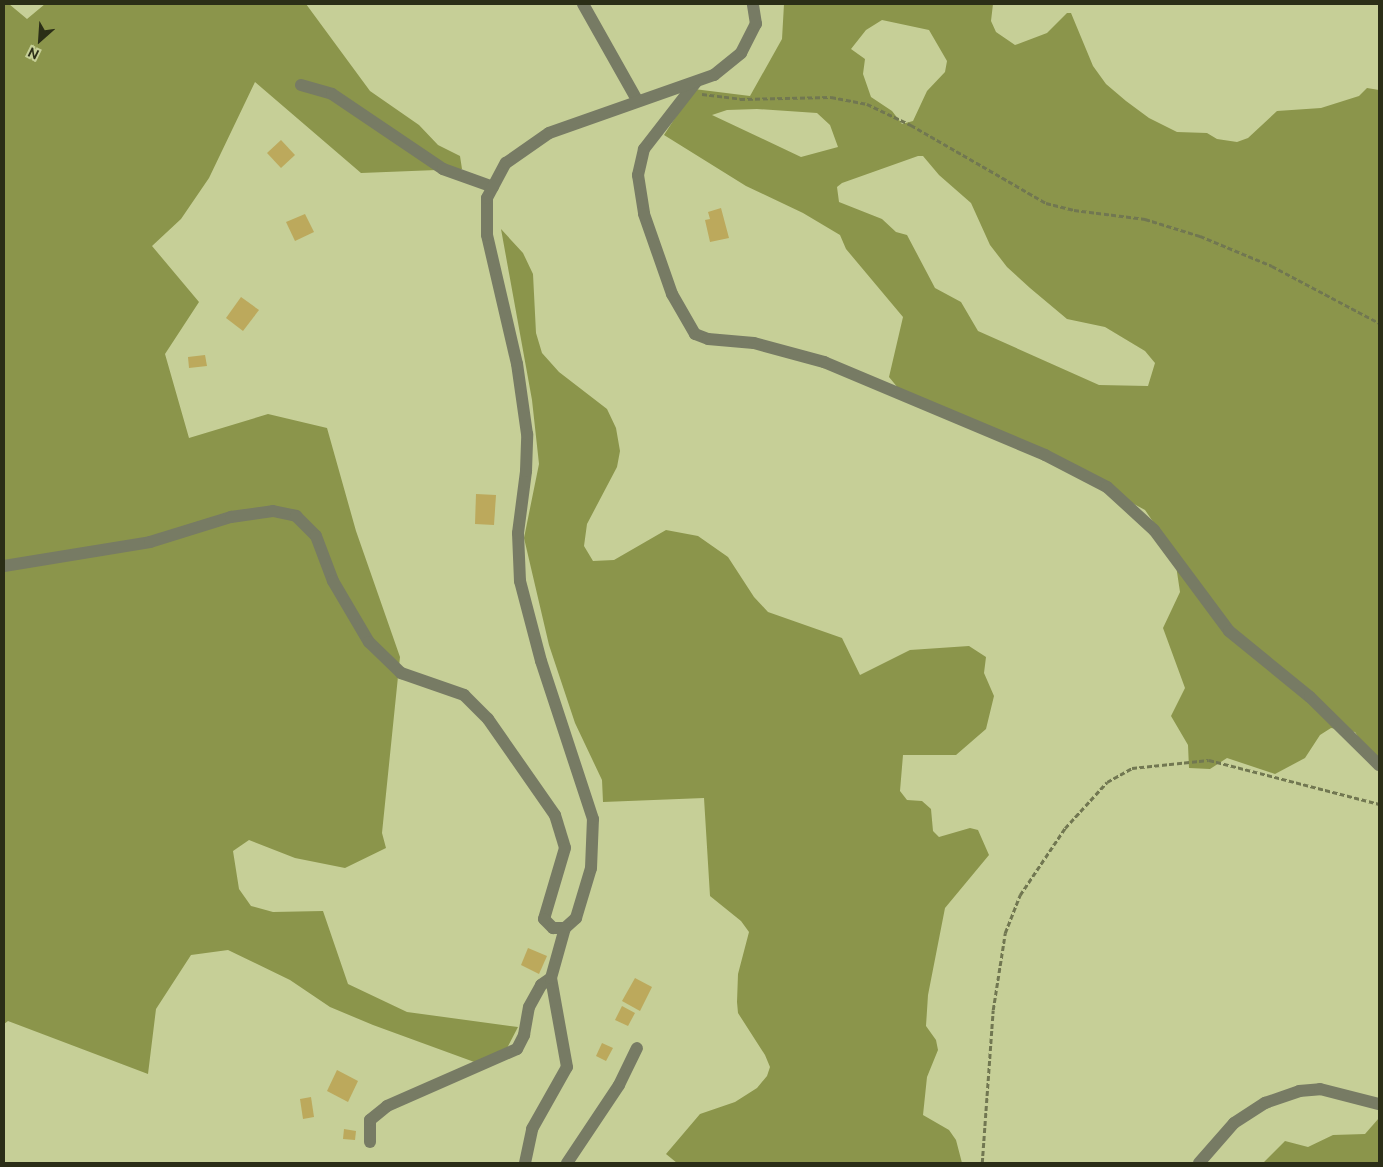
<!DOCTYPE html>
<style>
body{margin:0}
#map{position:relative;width:1383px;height:1167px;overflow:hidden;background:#c6cf97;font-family:Ubuntu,sans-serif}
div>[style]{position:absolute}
.forest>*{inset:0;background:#8b954b}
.building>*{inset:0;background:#bca95c}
.path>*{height:2.5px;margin-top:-1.25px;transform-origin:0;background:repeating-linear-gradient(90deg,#717751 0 5px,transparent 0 7.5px)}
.minor>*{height:12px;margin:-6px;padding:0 6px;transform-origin:6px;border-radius:6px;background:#777b64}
span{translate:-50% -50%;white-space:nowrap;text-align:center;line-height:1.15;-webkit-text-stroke:4.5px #c6cf97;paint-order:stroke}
.frame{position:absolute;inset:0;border:5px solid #2b2e17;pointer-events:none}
.north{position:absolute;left:15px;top:15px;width:50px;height:50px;-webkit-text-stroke:4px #c6cf97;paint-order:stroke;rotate:206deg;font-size:14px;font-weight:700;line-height:20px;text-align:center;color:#2b2e17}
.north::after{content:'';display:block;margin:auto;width:18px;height:22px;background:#2b2e17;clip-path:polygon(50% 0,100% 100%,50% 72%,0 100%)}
</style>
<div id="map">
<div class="forest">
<i style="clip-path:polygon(4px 4px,9px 4px,27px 19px,45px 4px,306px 4px,370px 91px,419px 125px,438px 145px,460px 156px,462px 169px,361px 173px,255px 82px,209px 178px,181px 219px,152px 246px,199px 302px,165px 354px,189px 438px,268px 414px,327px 428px,356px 531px,400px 657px,382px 833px,386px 848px,345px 868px,295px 858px,249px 840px,233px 851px,239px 889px,251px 906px,273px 912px,323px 911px,348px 984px,407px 1012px,518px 1027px,505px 1052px,477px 1063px,373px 1025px,330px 1007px,290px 980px,228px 950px,191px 955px,156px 1009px,148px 1074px,8px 1021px,4px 1024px)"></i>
<i style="clip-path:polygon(evenodd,784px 4px,993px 4px,991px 21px,996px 32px,1015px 45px,1047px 33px,1067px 13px,1071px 13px,1093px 66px,1106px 84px,1126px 101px,1149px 118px,1177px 132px,1207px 133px,1217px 139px,1237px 142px,1248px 138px,1277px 111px,1321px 108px,1359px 96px,1367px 88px,1379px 90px,1379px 770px,1355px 732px,1331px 728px,1320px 735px,1305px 758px,1275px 774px,1227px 758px,1210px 769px,1189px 768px,1188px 745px,1171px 716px,1185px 688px,1163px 628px,1180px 592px,1174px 552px,1145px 510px,1005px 434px,903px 394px,889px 377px,903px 317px,846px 249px,840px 235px,803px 213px,746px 186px,664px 135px,694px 89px,750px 96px,782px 39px,784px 4px,882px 20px,929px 30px,947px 61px,945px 72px,927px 91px,913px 121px,902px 124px,892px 111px,871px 97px,863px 74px,865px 59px,851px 49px,866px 30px,882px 20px,784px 4px,757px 109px,817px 113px,830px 125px,838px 147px,801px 157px,712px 115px,727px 110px,757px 109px,784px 4px,918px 156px,923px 156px,939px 175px,971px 203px,990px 245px,1007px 267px,1030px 288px,1067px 319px,1105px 327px,1145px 351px,1155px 363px,1148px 386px,1099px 385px,978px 331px,961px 302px,935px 288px,907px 235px,896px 232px,882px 219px,839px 202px,837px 187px,842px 183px,918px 156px)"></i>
<i style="clip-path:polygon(501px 229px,523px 253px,533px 274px,536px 333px,542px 353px,559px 372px,607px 409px,616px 428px,620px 451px,617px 467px,587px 524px,584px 546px,593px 561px,614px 560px,666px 530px,698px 536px,728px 557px,754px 597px,768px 612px,842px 638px,860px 675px,910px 650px,969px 646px,986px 657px,984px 673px,994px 696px,986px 729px,956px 755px,903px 755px,900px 791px,907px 800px,922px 801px,931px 809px,933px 831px,939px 837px,970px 828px,978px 830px,989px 855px,945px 908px,928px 995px,926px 1026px,936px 1040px,938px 1050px,927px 1077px,923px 1115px,949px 1130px,956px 1140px,962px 1163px,677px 1163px,666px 1154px,700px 1114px,735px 1102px,757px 1088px,767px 1076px,770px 1067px,765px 1055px,738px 1013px,737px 1002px,738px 974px,749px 932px,741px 921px,710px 896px,704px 798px,603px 802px,602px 780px,575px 723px,549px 645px,524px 538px,539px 464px,532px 400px)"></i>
<i style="clip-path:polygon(1379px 1118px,1379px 1163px,1263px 1163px,1285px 1141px,1308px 1147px,1333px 1135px,1365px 1134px)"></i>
</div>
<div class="building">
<i style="clip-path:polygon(281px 140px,295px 155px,281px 168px,267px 153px)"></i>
<i style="clip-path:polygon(721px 208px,729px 238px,710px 242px,705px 220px,710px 219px,708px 212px)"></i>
<i style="clip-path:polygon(305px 214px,314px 232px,295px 241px,286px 222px)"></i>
<i style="clip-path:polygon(241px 297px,259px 310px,243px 331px,226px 318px)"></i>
<i style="clip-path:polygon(205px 355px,207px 366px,189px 368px,188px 357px)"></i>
<i style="clip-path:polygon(476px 494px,496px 495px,494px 525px,475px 524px)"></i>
<i style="clip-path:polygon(528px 948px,547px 956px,539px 974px,521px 965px)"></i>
<i style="clip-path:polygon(635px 978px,652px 987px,640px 1011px,622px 1001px)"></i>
<i style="clip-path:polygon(622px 1006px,635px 1013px,628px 1026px,615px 1020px)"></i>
<i style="clip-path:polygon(602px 1043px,613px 1048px,606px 1061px,596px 1056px)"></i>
<i style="clip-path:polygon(337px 1070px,358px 1081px,348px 1102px,327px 1091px)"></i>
<i style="clip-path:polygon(311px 1097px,314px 1117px,303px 1119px,300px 1099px)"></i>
<i style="clip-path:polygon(344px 1129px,356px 1131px,355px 1140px,343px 1139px)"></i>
</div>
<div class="path">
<i style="left:702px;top:94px;width:38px;rotate:7deg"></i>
<i style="left:740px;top:99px;width:91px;rotate:-1.3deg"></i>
<i style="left:831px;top:97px;width:37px;rotate:11deg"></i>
<i style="left:867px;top:104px;width:49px;rotate:25.5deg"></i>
<i style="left:911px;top:125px;width:156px;rotate:30deg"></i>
<i style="left:1046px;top:203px;width:29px;rotate:14deg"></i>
<i style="left:1074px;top:210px;width:72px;rotate:7.2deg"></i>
<i style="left:1145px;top:219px;width:58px;rotate:17.2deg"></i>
<i style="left:1200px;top:236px;width:78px;rotate:22.6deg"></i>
<i style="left:1272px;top:266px;width:121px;rotate:28deg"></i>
<i style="left:982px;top:1163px;width:153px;rotate:-85.9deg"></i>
<i style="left:993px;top:1010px;width:78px;rotate:-81.1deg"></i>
<i style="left:1005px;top:933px;width:41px;rotate:-68.5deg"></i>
<i style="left:1020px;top:895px;width:81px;rotate:-56.1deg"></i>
<i style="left:1065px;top:828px;width:62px;rotate:-47.6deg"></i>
<i style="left:1107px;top:782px;width:29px;rotate:-29deg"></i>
<i style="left:1132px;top:768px;width:77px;rotate:-5.9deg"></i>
<i style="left:1209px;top:760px;width:176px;rotate:14.5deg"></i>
</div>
<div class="minor">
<i style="left:583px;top:4px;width:110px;rotate:60.6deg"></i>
<i style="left:696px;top:82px;width:85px;rotate:127.8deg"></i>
<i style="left:644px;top:149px;width:27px;rotate:103deg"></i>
<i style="left:638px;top:175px;width:39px;rotate:81deg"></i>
<i style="left:644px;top:214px;width:85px;rotate:70.7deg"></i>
<i style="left:672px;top:294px;width:46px;rotate:60.1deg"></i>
<i style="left:695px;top:334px;width:14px;rotate:21deg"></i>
<i style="left:708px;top:339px;width:46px;rotate:5deg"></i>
<i style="left:754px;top:343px;width:73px;rotate:15.2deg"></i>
<i style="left:824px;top:362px;width:240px;rotate:22.8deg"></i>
<i style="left:1045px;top:455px;width:70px;rotate:27.3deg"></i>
<i style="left:1107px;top:487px;width:64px;rotate:42.5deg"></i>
<i style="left:1154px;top:530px;width:126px;rotate:53.4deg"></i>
<i style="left:1229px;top:631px;width:104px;rotate:39.2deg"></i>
<i style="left:1310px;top:697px;width:97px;rotate:44.6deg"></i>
<i style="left:301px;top:85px;width:32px;rotate:16deg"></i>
<i style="left:332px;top:94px;width:134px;rotate:34deg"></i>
<i style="left:443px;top:169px;width:53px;rotate:19.8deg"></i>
<i style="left:4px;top:566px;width:148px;rotate:-9.3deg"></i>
<i style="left:150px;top:542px;width:85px;rotate:-17.2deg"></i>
<i style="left:231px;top:517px;width:42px;rotate:-8.1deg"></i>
<i style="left:273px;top:511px;width:24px;rotate:12deg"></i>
<i style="left:296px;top:516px;width:28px;rotate:45deg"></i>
<i style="left:316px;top:536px;width:48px;rotate:69.3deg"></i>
<i style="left:333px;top:581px;width:71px;rotate:59.5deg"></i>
<i style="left:369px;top:642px;width:45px;rotate:44.1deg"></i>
<i style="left:401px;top:673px;width:67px;rotate:19.2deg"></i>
<i style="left:464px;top:695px;width:34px;rotate:45deg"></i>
<i style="left:488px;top:719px;width:117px;rotate:55.1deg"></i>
<i style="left:555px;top:815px;width:34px;rotate:73deg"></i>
<i style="left:565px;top:848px;width:74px;rotate:106.5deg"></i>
<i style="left:544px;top:919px;width:13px;rotate:45deg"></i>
<i style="left:553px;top:928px;width:12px"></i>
<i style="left:565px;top:928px;width:15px;rotate:-42deg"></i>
<i style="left:576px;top:918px;width:52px;rotate:-73.3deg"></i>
<i style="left:591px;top:868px;width:49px;rotate:-87.7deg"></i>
<i style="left:593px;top:819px;width:166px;rotate:-108.2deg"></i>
<i style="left:541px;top:661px;width:83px;rotate:-104.7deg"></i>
<i style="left:520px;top:581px;width:48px;rotate:-92.4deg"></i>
<i style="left:518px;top:533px;width:63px;rotate:-82.6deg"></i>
<i style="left:526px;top:471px;width:37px;rotate:-88deg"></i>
<i style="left:527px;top:434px;width:71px;rotate:-98.1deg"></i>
<i style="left:517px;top:364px;width:132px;rotate:-103.1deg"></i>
<i style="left:487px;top:235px;width:37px;rotate:-90deg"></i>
<i style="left:487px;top:198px;width:40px;rotate:-62deg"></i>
<i style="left:506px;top:163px;width:52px;rotate:-34.9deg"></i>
<i style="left:549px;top:133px;width:175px;rotate:-19.4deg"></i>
<i style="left:714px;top:75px;width:35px;rotate:-39deg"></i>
<i style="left:741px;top:53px;width:33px;rotate:-63deg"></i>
<i style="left:756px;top:24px;width:20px;rotate:-99deg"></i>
<i style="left:370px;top:1142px;width:22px;rotate:-90deg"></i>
<i style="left:370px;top:1120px;width:22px;rotate:-39deg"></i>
<i style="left:387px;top:1106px;width:142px;rotate:-23.7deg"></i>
<i style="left:517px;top:1049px;width:16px;rotate:-63deg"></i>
<i style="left:524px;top:1035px;width:28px;rotate:-80deg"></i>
<i style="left:529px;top:1007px;width:25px;rotate:-61deg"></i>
<i style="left:541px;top:985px;width:12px;rotate:-35deg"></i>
<i style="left:525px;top:1163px;width:35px;rotate:-78deg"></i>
<i style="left:532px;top:1129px;width:71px;rotate:-60.6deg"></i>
<i style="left:567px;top:1067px;width:90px;rotate:-100.2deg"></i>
<i style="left:551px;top:978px;width:52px;rotate:-74.4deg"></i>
<i style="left:567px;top:1163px;width:94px;rotate:-56.3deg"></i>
<i style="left:619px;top:1085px;width:41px;rotate:-64.1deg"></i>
<i style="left:1199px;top:1163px;width:53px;rotate:-48.8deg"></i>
<i style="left:1234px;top:1123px;width:37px;rotate:-33deg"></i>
<i style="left:1265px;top:1103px;width:36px;rotate:-19deg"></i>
<i style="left:1299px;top:1091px;width:21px;rotate:-5deg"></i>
<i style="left:1320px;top:1089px;width:61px;rotate:14.3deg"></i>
</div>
<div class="frame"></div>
<div class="north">N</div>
</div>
